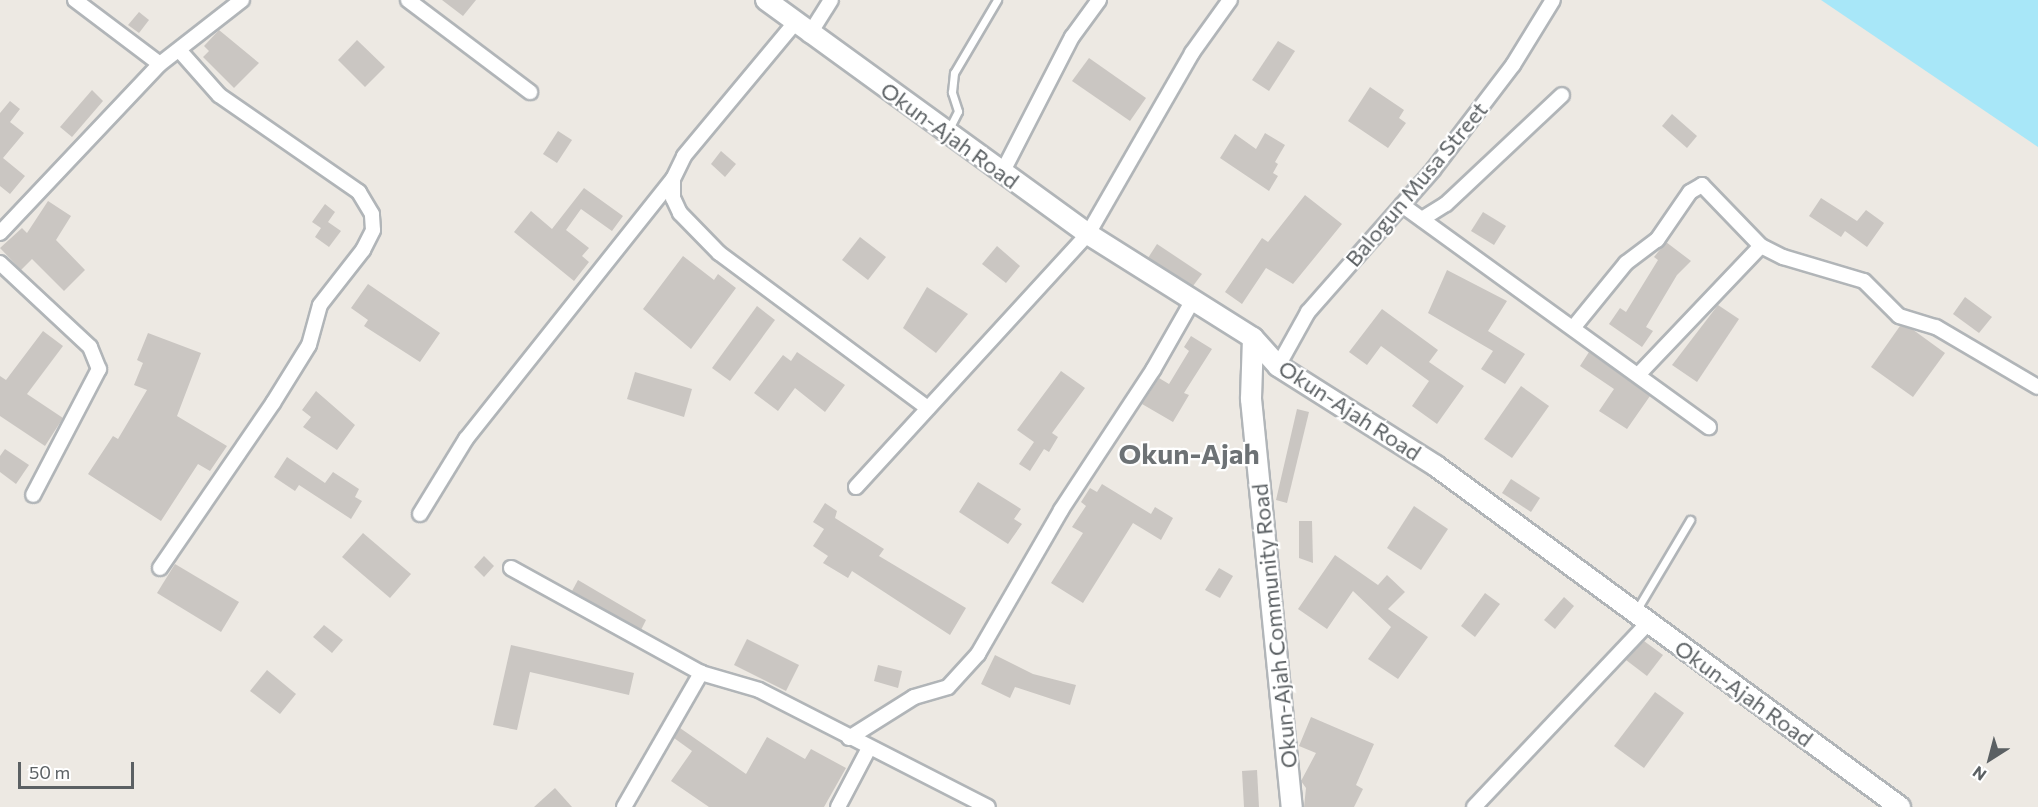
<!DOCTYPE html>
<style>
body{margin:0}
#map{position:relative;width:2038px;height:807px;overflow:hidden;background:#ede9e3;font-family:Commissioner,sans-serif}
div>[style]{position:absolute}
.water>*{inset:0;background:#a8e7f8}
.building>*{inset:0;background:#cac6c2}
.roads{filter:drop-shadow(2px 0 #b1b5b8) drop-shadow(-2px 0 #b1b5b8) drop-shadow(0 2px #b1b5b8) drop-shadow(0 -2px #b1b5b8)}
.lane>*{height:7px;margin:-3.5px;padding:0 3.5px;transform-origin:3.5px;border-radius:3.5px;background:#fff}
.street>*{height:14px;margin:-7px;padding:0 7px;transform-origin:7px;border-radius:7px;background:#fff}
.secondary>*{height:20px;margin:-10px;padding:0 10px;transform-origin:10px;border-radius:10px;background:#fff}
span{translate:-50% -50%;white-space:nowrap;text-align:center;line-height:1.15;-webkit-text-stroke:4.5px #fff;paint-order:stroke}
.street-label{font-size:22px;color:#5b6063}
.district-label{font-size:28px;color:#6d7275;font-weight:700}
.north{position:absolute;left:1960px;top:729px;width:60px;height:60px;-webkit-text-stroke:4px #fff;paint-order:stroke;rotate:216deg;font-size:16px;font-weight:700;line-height:24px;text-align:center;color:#5b6063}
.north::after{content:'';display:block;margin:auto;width:21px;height:27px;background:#5b6063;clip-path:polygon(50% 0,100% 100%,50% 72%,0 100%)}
.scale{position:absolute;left:18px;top:762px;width:116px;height:27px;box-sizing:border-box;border:3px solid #5b6063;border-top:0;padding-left:8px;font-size:18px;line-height:21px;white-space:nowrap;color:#5b6063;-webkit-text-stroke:4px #fff;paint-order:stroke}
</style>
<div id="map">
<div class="water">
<i style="clip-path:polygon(1821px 0,2038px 0,2038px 147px)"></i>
</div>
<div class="building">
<i style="clip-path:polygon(442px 0,476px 0,463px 16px)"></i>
<i style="clip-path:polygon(139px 12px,149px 20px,139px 33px,128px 25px)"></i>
<i style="clip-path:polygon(219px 30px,259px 63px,234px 88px,203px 57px,209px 51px,204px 46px)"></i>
<i style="clip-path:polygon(357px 40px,385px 67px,365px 87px,338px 60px)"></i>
<i style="clip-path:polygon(1278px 41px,1295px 51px,1269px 91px,1252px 80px)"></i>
<i style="clip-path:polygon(1089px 58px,1146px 98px,1130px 121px,1072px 81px)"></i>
<i style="clip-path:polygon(1370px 87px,1404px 110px,1399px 118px,1406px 123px,1388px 148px,1348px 121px)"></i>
<i style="clip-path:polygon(92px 90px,103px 101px,72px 137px,60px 127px)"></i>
<i style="clip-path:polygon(10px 101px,20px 109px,10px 122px,24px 133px,3px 158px,25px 176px,10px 194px,0 186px,0 113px)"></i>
<i style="clip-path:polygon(1672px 114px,1697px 136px,1687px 148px,1662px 126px)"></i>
<i style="clip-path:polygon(558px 131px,572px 140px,557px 163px,543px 154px)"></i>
<i style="clip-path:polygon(1265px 133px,1285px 145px,1275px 162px,1278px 164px,1273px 173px,1278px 176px,1269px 191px,1220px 158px,1235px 134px,1256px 149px)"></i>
<i style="clip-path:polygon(721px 151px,736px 164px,725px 177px,711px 164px)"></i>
<i style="clip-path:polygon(584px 188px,623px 216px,612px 231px,581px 209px,566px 230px,589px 248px,582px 256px,589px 262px,574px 281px,514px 232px,531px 211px,552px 229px)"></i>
<i style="clip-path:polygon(1305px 195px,1342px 224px,1293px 284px,1266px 268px,1242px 304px,1225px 292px,1262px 238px,1268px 242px)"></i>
<i style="clip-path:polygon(1821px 198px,1857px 221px,1866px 210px,1884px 223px,1867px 247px,1845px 231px,1841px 237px,1809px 216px)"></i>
<i style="clip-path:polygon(48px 201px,71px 216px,56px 240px,85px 270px,64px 291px,32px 259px,21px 270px,0 248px,22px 228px,27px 233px)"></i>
<i style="clip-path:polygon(325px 204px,335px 212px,328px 222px,341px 231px,329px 247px,315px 237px,321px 228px,312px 222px)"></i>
<i style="clip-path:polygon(1483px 212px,1506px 226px,1494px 245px,1471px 231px)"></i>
<i style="clip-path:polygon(860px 237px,886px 257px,868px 280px,842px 260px)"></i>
<i style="clip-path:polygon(1666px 242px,1691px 261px,1677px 275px,1646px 327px,1653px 331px,1642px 347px,1609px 324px,1620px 308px,1626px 312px,1658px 260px,1654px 257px)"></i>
<i style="clip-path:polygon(1157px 244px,1202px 274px,1193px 286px,1148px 258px)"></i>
<i style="clip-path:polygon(997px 246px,1020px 266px,1006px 283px,982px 264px)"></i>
<i style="clip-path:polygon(683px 256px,714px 280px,718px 274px,736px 288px,691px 349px,643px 309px)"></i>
<i style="clip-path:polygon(1447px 270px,1507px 301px,1488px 331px,1525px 354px,1505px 384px,1481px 369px,1493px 351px,1428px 313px)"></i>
<i style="clip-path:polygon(368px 284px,440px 333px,420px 362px,364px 326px,368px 320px,351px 308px)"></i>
<i style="clip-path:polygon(927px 287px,968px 314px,936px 353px,903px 328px)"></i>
<i style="clip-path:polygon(1965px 297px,1992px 317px,1979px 333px,1953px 314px)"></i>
<i style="clip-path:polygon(1718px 305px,1739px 319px,1697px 382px,1672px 365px)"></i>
<i style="clip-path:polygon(757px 306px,775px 320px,730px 381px,712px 368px)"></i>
<i style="clip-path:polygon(1382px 309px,1438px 350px,1429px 362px,1464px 386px,1437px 424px,1412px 406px,1429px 381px,1381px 346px,1367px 365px,1349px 352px)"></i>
<i style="clip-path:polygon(1900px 326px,1912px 329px,1945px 353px,1913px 397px,1871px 367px)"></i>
<i style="clip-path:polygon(43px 331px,63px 346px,27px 394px,63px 418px,45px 446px,0 416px,0 376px,6px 380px)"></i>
<i style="clip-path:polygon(148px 333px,201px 353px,177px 416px,227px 446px,210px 471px,198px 464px,161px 521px,88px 474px,113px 436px,118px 439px,147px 390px,134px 385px,143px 363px,137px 360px)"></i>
<i style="clip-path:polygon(1191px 336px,1212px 349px,1184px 393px,1189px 395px,1173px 422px,1142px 404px,1159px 378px,1169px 384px,1189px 351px,1184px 347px)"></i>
<i style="clip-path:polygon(797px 352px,845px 385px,825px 412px,795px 388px,778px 411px,754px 393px,783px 355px,791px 361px)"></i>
<i style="clip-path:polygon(1589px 352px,1650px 396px,1627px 429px,1599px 411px,1614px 389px,1580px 366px)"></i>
<i style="clip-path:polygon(1061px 371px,1085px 388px,1052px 433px,1058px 437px,1049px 452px,1044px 449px,1030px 471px,1019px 464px,1034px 442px,1017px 430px)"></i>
<i style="clip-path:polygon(635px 372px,692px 389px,684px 417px,627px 399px)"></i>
<i style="clip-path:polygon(1521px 386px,1549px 406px,1512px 458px,1484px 439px)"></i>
<i style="clip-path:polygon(316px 391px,355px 425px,337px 450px,303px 427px,311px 417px,302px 410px)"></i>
<i style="clip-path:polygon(1297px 409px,1309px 412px,1287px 503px,1276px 500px)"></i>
<i style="clip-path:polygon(5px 449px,29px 465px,16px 484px,0 472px,0 456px)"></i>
<i style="clip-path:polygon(287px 457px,325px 483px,333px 472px,359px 489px,355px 497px,362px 501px,351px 519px,299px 485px,295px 491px,274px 477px)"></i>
<i style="clip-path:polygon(1511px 479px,1540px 498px,1531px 512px,1502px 493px)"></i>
<i style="clip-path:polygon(978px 482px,1021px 509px,1014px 519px,1022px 524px,1008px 544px,959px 512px)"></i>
<i style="clip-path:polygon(1102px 484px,1151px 514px,1155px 507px,1173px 518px,1161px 540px,1133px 523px,1083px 603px,1051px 583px,1083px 533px,1072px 527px,1086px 506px,1081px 502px,1090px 488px,1097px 492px)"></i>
<i style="clip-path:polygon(825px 503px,837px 511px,835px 518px,884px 549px,879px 556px,966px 608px,950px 635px,852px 571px,848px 578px,823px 563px,828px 556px,813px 546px,824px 529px,813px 522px)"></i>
<i style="clip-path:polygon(1414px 506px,1448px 529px,1421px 570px,1387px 548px)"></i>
<i style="clip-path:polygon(1299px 521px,1312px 521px,1313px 563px,1299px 558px)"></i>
<i style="clip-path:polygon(363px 533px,411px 574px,390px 598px,342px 557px)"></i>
<i style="clip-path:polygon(1335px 555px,1378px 585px,1387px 575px,1405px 592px,1388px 609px,1428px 637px,1398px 679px,1368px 659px,1391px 627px,1353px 591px,1327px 629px,1298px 609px)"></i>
<i style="clip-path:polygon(484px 556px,494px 566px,484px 577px,474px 567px)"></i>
<i style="clip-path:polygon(175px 564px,239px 602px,221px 632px,157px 593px)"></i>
<i style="clip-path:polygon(1219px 568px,1233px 576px,1220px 598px,1205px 590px)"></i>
<i style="clip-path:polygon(578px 580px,646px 620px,641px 630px,572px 591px)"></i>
<i style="clip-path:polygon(1485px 593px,1500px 604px,1475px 637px,1461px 626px)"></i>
<i style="clip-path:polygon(1564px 597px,1574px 606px,1555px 629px,1544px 620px)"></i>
<i style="clip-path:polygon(324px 625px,343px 640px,332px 653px,313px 637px)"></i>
<i style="clip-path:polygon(747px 639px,799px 665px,786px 691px,734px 665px)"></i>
<i style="clip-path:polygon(1644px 641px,1663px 655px,1647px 676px,1626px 660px)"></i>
<i style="clip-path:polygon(511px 645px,634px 673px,629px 695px,530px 672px,517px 730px,493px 725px)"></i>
<i style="clip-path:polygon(995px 655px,1033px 674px,1076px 685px,1070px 705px,1015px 687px,1010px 698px,981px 684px)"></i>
<i style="clip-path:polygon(878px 665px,902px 671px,898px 688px,874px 681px)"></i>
<i style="clip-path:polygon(267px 670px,296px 694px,280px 714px,250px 691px)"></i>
<i style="clip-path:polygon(1655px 692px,1684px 713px,1644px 768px,1614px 746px)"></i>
<i style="clip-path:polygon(1311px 717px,1374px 744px,1356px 785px,1363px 789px,1354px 807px,1304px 807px,1306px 788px,1301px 781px,1316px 753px,1299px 746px)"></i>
<i style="clip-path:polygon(680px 728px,746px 774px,767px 737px,805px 759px,811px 749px,846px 768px,824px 807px,709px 807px,671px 781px,692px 751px,674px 738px)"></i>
<i style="clip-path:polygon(1257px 770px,1259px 807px,1244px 807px,1242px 771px)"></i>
<i style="clip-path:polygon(555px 788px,572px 807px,534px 807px)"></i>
</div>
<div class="roads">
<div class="lane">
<i style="left:948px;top:131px;width:22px;rotate:-63deg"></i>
<i style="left:958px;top:111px;width:20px;rotate:-108deg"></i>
<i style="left:952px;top:92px;width:19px;rotate:-84deg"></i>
<i style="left:954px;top:73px;width:85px;rotate:-59.5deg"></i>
<i style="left:1636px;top:611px;width:106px;rotate:-59.3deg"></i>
</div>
<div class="street">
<i style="left:75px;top:0;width:106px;rotate:37deg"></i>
<i style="left:408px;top:0;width:153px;rotate:37deg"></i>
<i style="left:809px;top:35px;width:41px;rotate:-57.8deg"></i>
<i style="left:1002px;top:173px;width:153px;rotate:-62.8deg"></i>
<i style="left:1072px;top:37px;width:46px;rotate:-53.9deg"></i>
<i style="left:673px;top:179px;width:19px;rotate:90deg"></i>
<i style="left:673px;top:198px;width:17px;rotate:65deg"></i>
<i style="left:680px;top:213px;width:56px;rotate:45.7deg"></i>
<i style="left:719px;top:253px;width:260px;rotate:36.6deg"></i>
<i style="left:1402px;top:205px;width:379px;rotate:35.9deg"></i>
<i style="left:1422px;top:219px;width:28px;rotate:-32deg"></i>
<i style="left:1446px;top:204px;width:159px;rotate:-43.2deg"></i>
<i style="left:0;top:233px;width:233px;rotate:-46.6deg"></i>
<i style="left:160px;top:64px;width:104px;rotate:-38deg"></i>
<i style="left:0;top:263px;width:123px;rotate:43deg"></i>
<i style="left:90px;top:347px;width:24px;rotate:68deg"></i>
<i style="left:99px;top:369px;width:142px;rotate:117.6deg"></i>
<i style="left:1573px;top:328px;width:84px;rotate:-50.8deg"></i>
<i style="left:1626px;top:263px;width:39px;rotate:-37deg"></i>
<i style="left:1657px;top:240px;width:58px;rotate:-55.5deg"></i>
<i style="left:1690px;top:192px;width:14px;rotate:-30deg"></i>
<i style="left:1702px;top:185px;width:85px;rotate:46deg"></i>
<i style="left:1761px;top:246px;width:25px;rotate:27deg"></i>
<i style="left:1783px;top:257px;width:84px;rotate:16.5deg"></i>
<i style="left:1864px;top:281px;width:49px;rotate:45deg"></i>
<i style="left:1899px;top:316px;width:39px;rotate:17deg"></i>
<i style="left:1936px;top:327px;width:118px;rotate:30.5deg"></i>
<i style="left:1278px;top:366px;width:62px;rotate:-60.9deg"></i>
<i style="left:1308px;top:312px;width:189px;rotate:-48.6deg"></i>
<i style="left:1433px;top:170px;width:132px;rotate:-52.7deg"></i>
<i style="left:1513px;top:65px;width:76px;rotate:-58.4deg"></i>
<i style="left:1638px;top:375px;width:178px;rotate:-46.4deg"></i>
<i style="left:856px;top:487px;width:343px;rotate:-47.5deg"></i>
<i style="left:1088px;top:234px;width:209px;rotate:-60.1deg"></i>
<i style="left:1192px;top:53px;width:65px;rotate:-54.4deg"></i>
<i style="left:420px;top:514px;width:88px;rotate:-58.5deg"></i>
<i style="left:466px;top:439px;width:332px;rotate:-51.5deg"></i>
<i style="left:673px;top:179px;width:25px;rotate:-64deg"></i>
<i style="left:684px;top:156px;width:173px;rotate:-50.2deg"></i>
<i style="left:160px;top:568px;width:200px;rotate:-55.6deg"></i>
<i style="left:273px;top:403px;width:68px;rotate:-58.2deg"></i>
<i style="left:309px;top:345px;width:41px;rotate:-74.6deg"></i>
<i style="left:320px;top:305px;width:70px;rotate:-52deg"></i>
<i style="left:363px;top:250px;width:22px;rotate:-63deg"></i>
<i style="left:373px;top:230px;width:16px;rotate:-94deg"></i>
<i style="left:372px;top:214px;width:26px;rotate:-121deg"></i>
<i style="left:359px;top:192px;width:170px;rotate:-145.3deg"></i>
<i style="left:219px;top:95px;width:59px;rotate:-131.6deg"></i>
<i style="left:511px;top:568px;width:217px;rotate:28.9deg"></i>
<i style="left:701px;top:673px;width:60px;rotate:16.3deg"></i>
<i style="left:759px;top:690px;width:257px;rotate:27.1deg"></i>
<i style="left:849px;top:738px;width:77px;rotate:-32.2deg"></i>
<i style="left:914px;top:697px;width:35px;rotate:-16deg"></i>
<i style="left:948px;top:687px;width:45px;rotate:-47.7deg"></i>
<i style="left:978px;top:654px;width:166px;rotate:-60deg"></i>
<i style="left:1061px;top:510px;width:168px;rotate:-56.7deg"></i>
<i style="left:1153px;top:370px;width:81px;rotate:-60.3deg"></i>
<i style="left:624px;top:807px;width:155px;rotate:-60.1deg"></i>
<i style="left:838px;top:807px;width:67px;rotate:-62.3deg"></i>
<i style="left:1474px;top:807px;width:253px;rotate:-46.6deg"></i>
</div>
<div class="secondary">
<i style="left:766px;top:0;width:398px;rotate:36deg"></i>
<i style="left:1088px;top:234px;width:195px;rotate:32.2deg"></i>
<i style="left:1253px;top:338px;width:38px;rotate:48deg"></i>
<i style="left:1278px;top:366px;width:187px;rotate:32.3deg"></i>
<i style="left:1436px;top:466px;width:576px;rotate:36.31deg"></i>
<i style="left:1253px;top:338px;width:61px;rotate:91.9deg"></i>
<i style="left:1251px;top:399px;width:410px;rotate:84.3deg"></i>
</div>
</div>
<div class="street-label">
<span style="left:950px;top:135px;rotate:36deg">Okun-Ajah Road</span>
<span style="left:1416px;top:184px;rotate:-50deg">Balogun Musa Street</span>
<span style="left:1350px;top:410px;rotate:33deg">Okun-Ajah Road</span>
<span style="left:1274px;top:626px;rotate:-96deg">Okun-Ajah Community Road</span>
<span style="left:1744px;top:693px;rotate:36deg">Okun-Ajah Road</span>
</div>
<div class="district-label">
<span style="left:1189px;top:453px">Okun-Ajah</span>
</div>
<div class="north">N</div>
<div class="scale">50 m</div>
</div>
